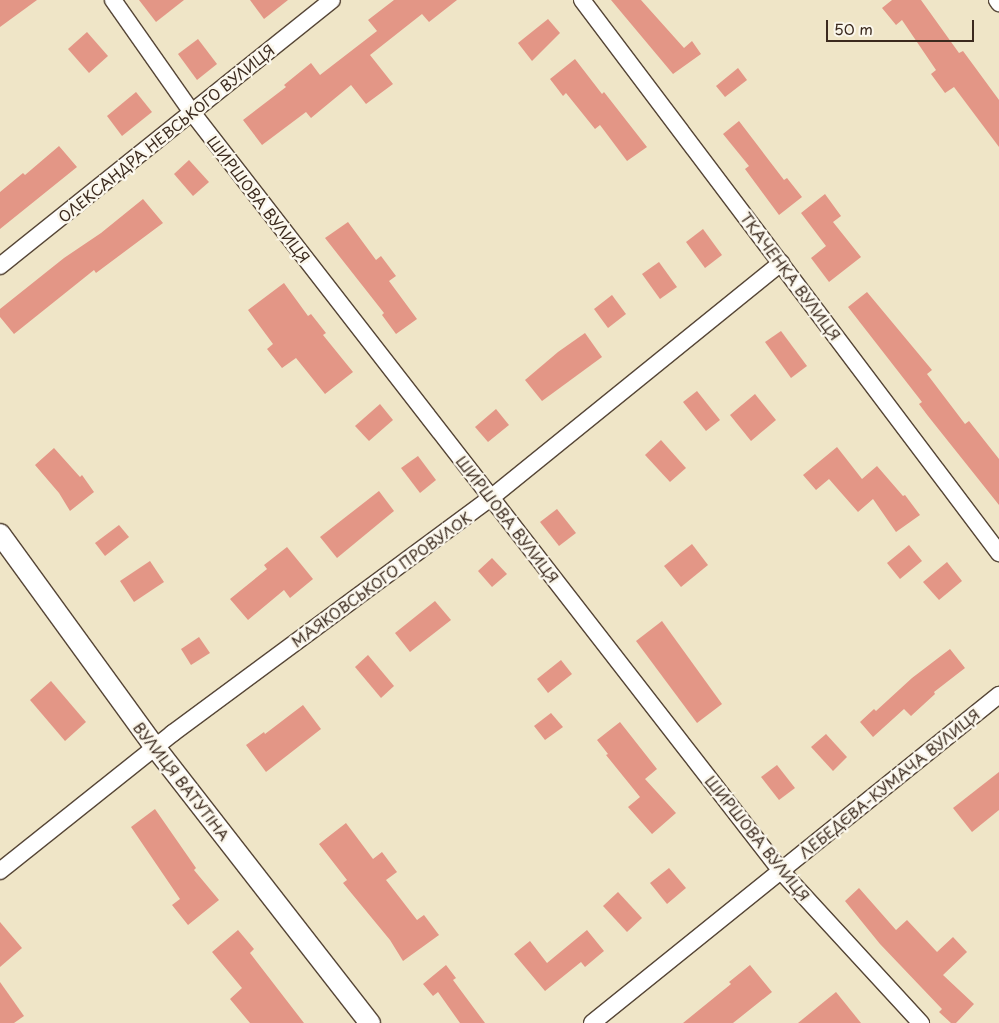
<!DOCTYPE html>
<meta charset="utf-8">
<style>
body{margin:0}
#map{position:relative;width:999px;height:1023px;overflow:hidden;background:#efe5c7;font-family:"Playpen Sans",sans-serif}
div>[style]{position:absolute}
.building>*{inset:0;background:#e39686}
.roads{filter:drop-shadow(1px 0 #564637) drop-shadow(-1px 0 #564637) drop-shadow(0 1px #564637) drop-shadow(0 -1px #564637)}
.minor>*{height:16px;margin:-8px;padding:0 8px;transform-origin:8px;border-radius:8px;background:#fff}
.tertiary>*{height:20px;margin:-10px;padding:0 10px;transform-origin:10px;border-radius:10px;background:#fff}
span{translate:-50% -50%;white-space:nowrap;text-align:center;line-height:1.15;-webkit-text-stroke:5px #fbf7ec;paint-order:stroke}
.street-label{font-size:15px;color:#3b2a1e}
.scale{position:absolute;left:826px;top:20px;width:148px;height:22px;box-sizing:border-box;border:2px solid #3b2a1e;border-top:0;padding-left:6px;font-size:15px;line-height:18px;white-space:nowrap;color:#3b2a1e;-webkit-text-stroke:4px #fbf7ec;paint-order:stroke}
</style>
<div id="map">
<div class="building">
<i style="clip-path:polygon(0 0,37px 0,0 27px)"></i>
<i style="clip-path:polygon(139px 0,184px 0,156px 22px)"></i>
<i style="clip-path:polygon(250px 0,288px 0,264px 19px)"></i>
<i style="clip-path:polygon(394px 0,457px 0,429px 22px,422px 14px,370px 55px,393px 84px,366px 104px,351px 85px,311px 118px,306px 112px,262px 145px,243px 120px,286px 87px,284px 85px,311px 63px,320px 75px,377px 31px,368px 20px)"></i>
<i style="clip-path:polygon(611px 0,641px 0,684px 48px,692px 41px,701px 54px,673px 74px)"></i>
<i style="clip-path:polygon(892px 0,921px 0,959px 53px,963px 51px,977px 70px,999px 100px,999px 147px,954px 87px,945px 93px,931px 74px,936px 70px,902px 20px,896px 25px,882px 8px)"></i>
<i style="clip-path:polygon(548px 19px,560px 33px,532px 61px,518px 43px)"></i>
<i style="clip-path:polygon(87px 32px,108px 56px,89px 73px,68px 49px)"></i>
<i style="clip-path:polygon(198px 39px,217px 64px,197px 80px,178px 54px)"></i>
<i style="clip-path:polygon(575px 59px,602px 94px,604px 92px,647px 147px,627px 161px,600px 125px,595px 129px,566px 93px,563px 96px,550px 79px)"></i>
<i style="clip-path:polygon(738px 68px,747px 80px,725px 97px,716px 86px)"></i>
<i style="clip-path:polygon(136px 92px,152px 112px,122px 136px,107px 116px)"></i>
<i style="clip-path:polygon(739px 121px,784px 180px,787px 178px,802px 197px,779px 215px,745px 169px,749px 166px,723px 134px)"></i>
<i style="clip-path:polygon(59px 146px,77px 167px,0 229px,0 192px,23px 173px,25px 175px)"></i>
<i style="clip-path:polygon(189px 160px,209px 182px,193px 196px,174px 174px)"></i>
<i style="clip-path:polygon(825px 194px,841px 216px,833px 222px,861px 257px,829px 282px,811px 258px,826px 246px,801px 213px)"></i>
<i style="clip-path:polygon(143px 199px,163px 223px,96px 273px,94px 270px,14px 334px,0 317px,0 309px,64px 258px,101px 233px)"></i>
<i style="clip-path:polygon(348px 222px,376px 260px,381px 256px,396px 276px,389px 281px,417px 319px,396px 334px,382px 315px,384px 313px,325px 238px)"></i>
<i style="clip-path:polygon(703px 229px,722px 255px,705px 268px,686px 242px)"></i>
<i style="clip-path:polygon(659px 262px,677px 287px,660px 299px,642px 274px)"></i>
<i style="clip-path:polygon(284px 283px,308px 316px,311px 314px,326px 333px,323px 335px,353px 372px,325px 394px,296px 358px,282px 368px,267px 349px,273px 344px,248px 310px)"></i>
<i style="clip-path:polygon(867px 292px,932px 370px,927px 374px,965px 424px,969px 421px,999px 459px,999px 505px,928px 416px,919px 404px,922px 402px,848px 307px)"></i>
<i style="clip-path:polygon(612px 295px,626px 314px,608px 328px,594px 309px)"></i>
<i style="clip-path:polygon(781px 331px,807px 366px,791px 378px,765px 342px)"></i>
<i style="clip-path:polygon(585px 333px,602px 357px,542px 401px,525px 380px,558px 352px)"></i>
<i style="clip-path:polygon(697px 391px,720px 420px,706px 431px,683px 402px)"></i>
<i style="clip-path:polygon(755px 394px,776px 420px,751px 441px,730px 415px)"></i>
<i style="clip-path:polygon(380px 404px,393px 420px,369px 441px,355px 426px)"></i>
<i style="clip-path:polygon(496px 409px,509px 425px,488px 442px,475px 427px)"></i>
<i style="clip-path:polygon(661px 440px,686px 468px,670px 482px,645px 455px)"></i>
<i style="clip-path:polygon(837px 447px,862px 479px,877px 466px,903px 496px,905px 495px,920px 515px,896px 532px,873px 499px,858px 512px,829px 479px,816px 490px,803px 475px)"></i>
<i style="clip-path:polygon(54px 448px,80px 477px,82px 475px,94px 492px,70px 511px,59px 493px,35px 465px)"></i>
<i style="clip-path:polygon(418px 456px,436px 480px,420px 493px,401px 468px)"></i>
<i style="clip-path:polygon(379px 491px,394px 511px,337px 558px,320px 537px)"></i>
<i style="clip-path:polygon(557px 509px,576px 533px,559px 546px,540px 522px)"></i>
<i style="clip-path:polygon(119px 525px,129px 537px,105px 556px,95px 543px)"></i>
<i style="clip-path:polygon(692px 544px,708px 565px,681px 587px,664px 566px)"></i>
<i style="clip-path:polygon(909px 545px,922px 561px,900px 579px,887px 563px)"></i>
<i style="clip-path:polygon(287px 547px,313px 579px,290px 598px,284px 590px,248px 620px,230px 599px,267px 569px,264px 565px)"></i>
<i style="clip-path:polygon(492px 558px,507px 574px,492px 587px,478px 571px)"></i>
<i style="clip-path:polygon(150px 561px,164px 582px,134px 602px,120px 581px)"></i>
<i style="clip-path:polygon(947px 562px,962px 581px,939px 600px,923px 582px)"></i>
<i style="clip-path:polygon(435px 601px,451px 620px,410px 652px,395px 633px)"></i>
<i style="clip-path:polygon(662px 621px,722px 704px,697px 723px,636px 641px)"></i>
<i style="clip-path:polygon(199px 637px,210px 653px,191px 665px,181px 649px)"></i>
<i style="clip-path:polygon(950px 649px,965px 668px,934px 692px,935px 694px,911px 716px,904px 709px,873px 737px,860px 722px,874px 709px,876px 711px,912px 678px)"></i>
<i style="clip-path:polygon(368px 655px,394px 686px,381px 698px,355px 667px)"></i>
<i style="clip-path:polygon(561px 660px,572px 674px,548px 693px,537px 679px)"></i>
<i style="clip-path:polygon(51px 681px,86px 722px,65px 741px,30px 700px)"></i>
<i style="clip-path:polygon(303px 705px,321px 729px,266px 772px,246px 745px,264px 732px,265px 734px)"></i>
<i style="clip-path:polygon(551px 713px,563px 727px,545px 740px,534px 726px)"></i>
<i style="clip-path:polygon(620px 722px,657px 769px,645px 779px,676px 813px,652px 834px,628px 807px,640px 797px,606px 755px,608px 754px,597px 740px)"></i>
<i style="clip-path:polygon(826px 734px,847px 757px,833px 771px,811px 747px)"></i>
<i style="clip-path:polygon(777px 765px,795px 788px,779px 800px,761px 777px)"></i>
<i style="clip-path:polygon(999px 772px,999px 810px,972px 832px,953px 808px)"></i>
<i style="clip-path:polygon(155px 809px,196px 868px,194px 870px,219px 900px,188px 925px,172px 905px,180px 899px,131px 827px)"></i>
<i style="clip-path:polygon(346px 823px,373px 859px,382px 852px,397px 872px,386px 880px,417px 920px,424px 915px,439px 935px,403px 961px,390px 940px,343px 883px,347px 880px,319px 844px)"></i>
<i style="clip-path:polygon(669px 868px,686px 888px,667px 904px,650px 883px)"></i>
<i style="clip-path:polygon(859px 888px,896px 930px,907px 920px,937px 952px,953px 937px,967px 952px,943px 975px,974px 1004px,956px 1023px,951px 1023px,939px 1012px,942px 1009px,880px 944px,845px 901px)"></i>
<i style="clip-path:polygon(618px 892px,642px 918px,627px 932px,603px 906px)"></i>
<i style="clip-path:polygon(0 922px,22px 948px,0 967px)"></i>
<i style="clip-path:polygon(238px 930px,254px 949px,250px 953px,304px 1023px,250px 1023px,230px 999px,242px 988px,212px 952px)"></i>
<i style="clip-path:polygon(587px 930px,604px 951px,585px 967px,581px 962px,545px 991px,514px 954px,530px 941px,547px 963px)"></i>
<i style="clip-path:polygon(446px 965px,456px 978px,453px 980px,485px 1023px,460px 1023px,438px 992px,433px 996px,423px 984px)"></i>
<i style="clip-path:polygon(750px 965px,772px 992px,733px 1023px,683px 1023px,731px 984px,729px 982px)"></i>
<i style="clip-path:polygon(0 982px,24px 1016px,14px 1023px,0 1023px)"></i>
<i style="clip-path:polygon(836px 992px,861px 1023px,798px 1023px)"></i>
</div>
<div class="roads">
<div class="minor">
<i style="left:113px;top:0;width:136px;rotate:54.9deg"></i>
<i style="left:191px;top:111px;width:962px;rotate:52.18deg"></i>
<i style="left:781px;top:871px;width:207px;rotate:47.4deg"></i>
<i style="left:582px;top:0;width:693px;rotate:52.98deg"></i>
<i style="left:997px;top:0;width:4px;rotate:56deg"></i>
<i style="left:0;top:266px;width:425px;rotate:-38.7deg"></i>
<i style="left:0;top:871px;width:221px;rotate:-38.6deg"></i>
<i style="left:173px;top:733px;width:397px;rotate:-36.5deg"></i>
<i style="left:492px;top:497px;width:372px;rotate:-39deg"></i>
<i style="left:592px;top:1023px;width:523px;rotate:-38.87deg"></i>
</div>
<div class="tertiary">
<i style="left:0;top:534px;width:263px;rotate:54deg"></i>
<i style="left:155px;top:747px;width:350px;rotate:52.1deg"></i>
</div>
</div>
<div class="street-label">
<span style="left:166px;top:133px;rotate:-39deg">ОЛЕКСАНДРА НЕВСЬКОГО ВУЛИЦЯ</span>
<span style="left:259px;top:199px;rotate:52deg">ШИРШОВА ВУЛИЦЯ</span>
<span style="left:791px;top:276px;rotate:53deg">ТКАЧЕНКА ВУЛИЦЯ</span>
<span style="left:508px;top:519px;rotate:52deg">ШИРШОВА ВУЛИЦЯ</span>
<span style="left:381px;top:579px;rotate:-36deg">МАЯКОВСЬКОГО ПРОВУЛОК</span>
<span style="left:182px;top:781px;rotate:52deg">ВУЛИЦЯ ВАТУТІНА</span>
<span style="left:889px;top:783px;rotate:-39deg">ЛЕБЕДЄВА-КУМАЧА ВУЛИЦЯ</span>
<span style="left:758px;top:838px;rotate:51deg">ШИРШОВА ВУЛИЦЯ</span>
</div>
<div class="scale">50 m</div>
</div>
